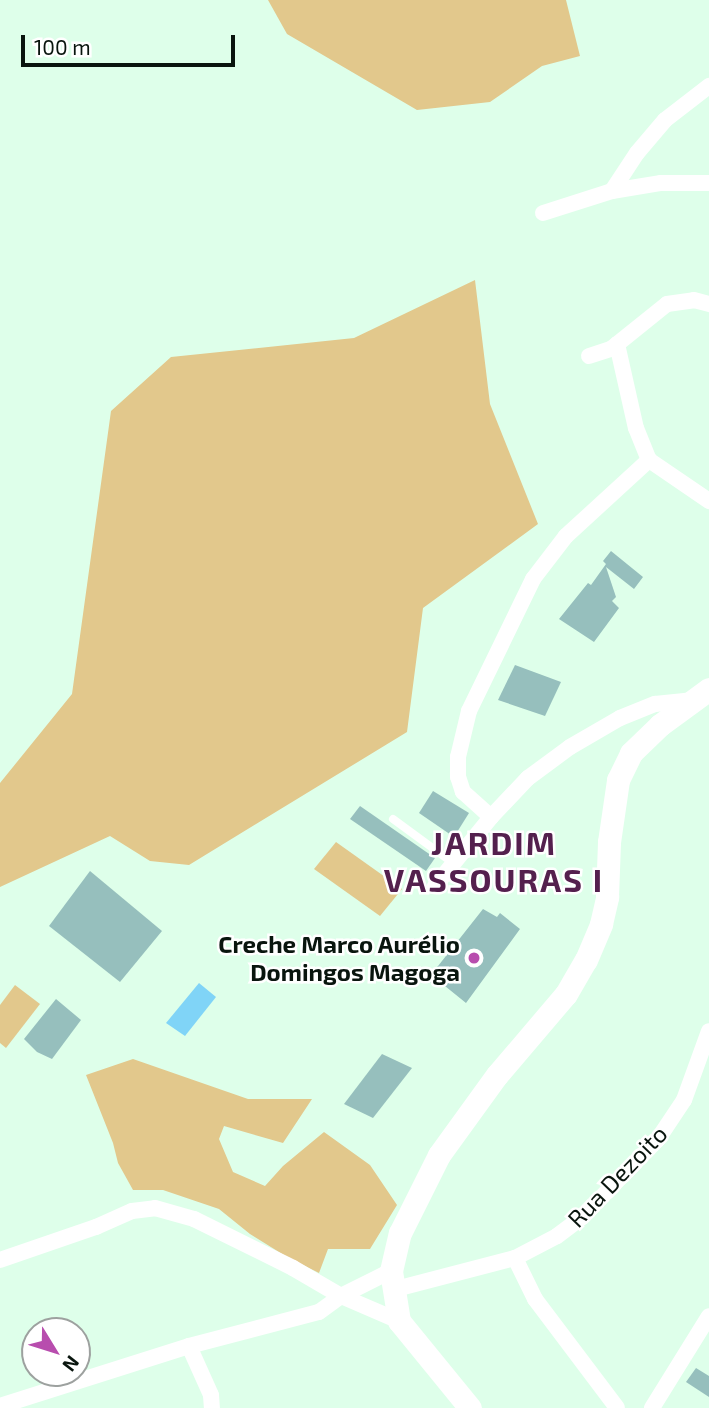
<!DOCTYPE html>
<meta charset="utf-8">
<style>
body{margin:0}
#map{position:relative;width:709px;height:1408px;overflow:hidden;background:#deffea;font-family:"Exo 2",sans-serif}
div>[style]{position:absolute}
.green>*{inset:0;background:#e2c88c}
.water>*{inset:0;background:#80d4f7}
.building>*{inset:0;background:#96bfbd}
.lane>*{height:8px;margin:-4px;padding:0 4px;transform-origin:4px;border-radius:4px;background:#fff}
.street>*{height:16px;margin:-8px;padding:0 8px;transform-origin:8px;border-radius:8px;background:#fff}
.secondary>*{height:23px;margin:-11.5px;padding:0 11.5px;transform-origin:11.5px;border-radius:11.5px;background:#fff}
.dots>*{width:19px;height:19px;translate:-50% -50%;box-sizing:border-box;border:4px solid #fff;border-radius:50%}
span{translate:-50% -50%;white-space:nowrap;text-align:center;line-height:1.15;-webkit-text-stroke:5px #fff;paint-order:stroke}
.poi-label{font-size:24px;color:#09150e;font-weight:700}
.right{translate:-100% -50%;text-align:right}
.street-label{font-size:24px;color:#09150e}
.district-label{font-size:32px;color:#54204e;font-weight:700;letter-spacing:2px}
.north{position:absolute;left:21px;top:1317px;width:70px;height:70px;box-sizing:border-box;background:#fff;border:2px solid #9da19f;border-radius:50%;rotate:128deg;font-size:19px;font-weight:700;line-height:28px;text-align:center;color:#09150e}
.north::after{content:'';display:block;margin:auto;width:24px;height:32px;background:#b84dae;clip-path:polygon(50% 0,100% 100%,50% 72%,0 100%)}
.scale{position:absolute;left:21px;top:35px;width:214px;height:32px;box-sizing:border-box;border:4px solid #09150e;border-top:0;padding-left:9px;font-size:21px;line-height:24px;white-space:nowrap;color:#09150e;-webkit-text-stroke:5px #fff;paint-order:stroke}
</style>
<div id="map">
<div class="green">
<i style="clip-path:polygon(268px 0,566px 0,580px 56px,542px 66px,490px 102px,417px 110px,287px 34px)"></i>
<i style="clip-path:polygon(475px 280px,490px 404px,538px 524px,423px 608px,407px 732px,189px 865px,150px 861px,110px 836px,0 887px,0 783px,72px 694px,111px 411px,171px 357px,354px 338px)"></i>
<i style="clip-path:polygon(336px 842px,402px 889px,380px 916px,314px 869px)"></i>
<i style="clip-path:polygon(15px 985px,40px 1004px,6px 1048px,0 1043px,0 1005px)"></i>
<i style="clip-path:polygon(133px 1059px,248px 1099px,312px 1099px,283px 1143px,224px 1126px,219px 1139px,233px 1172px,265px 1186px,283px 1166px,324px 1132px,370px 1165px,397px 1205px,370px 1249px,328px 1249px,319px 1273px,287px 1257px,250px 1234px,219px 1209px,163px 1190px,133px 1190px,118px 1163px,113px 1143px,86px 1075px)"></i>
</div>
<div class="water">
<i style="clip-path:polygon(199px 983px,216px 997px,185px 1036px,166px 1023px)"></i>
</div>
<div class="building">
<i style="clip-path:polygon(611px 551px,643px 577px,634px 589px,606px 567px,616px 597px,612px 601px,619px 608px,594px 642px,559px 619px,588px 583px,591px 585px,606px 564px,603px 561px)"></i>
<i style="clip-path:polygon(515px 665px,561px 682px,545px 716px,498px 700px)"></i>
<i style="clip-path:polygon(433px 791px,469px 813px,454px 837px,419px 813px)"></i>
<i style="clip-path:polygon(360px 806px,435px 858px,426px 871px,350px 819px)"></i>
<i style="clip-path:polygon(90px 871px,162px 931px,120px 982px,49px 926px)"></i>
<i style="clip-path:polygon(483px 909px,497px 917px,500px 913px,520px 929px,466px 1003px,440px 982px,436px 987px,427px 980px)"></i>
<i style="clip-path:polygon(56px 999px,81px 1020px,52px 1059px,37px 1052px,24px 1039px)"></i>
<i style="clip-path:polygon(382px 1054px,412px 1068px,373px 1118px,344px 1104px)"></i>
<i style="clip-path:polygon(696px 1368px,709px 1376px,709px 1397px,686px 1382px)"></i>
</div>
<div class="lane">
<i style="left:393px;top:819px;width:74px;rotate:36.3deg"></i>
</div>
<div class="street">
<i style="left:612px;top:191px;width:45px;rotate:-56.7deg"></i>
<i style="left:637px;top:153px;width:43px;rotate:-49.7deg"></i>
<i style="left:665px;top:120px;width:56px;rotate:-37.7deg"></i>
<i style="left:543px;top:213px;width:72px;rotate:-17.7deg"></i>
<i style="left:612px;top:191px;width:50px;rotate:-9.3deg"></i>
<i style="left:661px;top:183px;width:48px"></i>
<i style="left:617px;top:344px;width:86px;rotate:77.3deg"></i>
<i style="left:636px;top:428px;width:35px;rotate:68deg"></i>
<i style="left:649px;top:460px;width:73px;rotate:34.3deg"></i>
<i style="left:589px;top:356px;width:23px;rotate:-18deg"></i>
<i style="left:611px;top:349px;width:72px;rotate:-38.8deg"></i>
<i style="left:667px;top:304px;width:27px;rotate:-8deg"></i>
<i style="left:694px;top:300px;width:16px;rotate:15deg"></i>
<i style="left:491px;top:817px;width:38px;rotate:-138deg"></i>
<i style="left:463px;top:792px;width:16px;rotate:-108deg"></i>
<i style="left:458px;top:777px;width:20px;rotate:-90deg"></i>
<i style="left:458px;top:757px;width:47px;rotate:-76.6deg"></i>
<i style="left:469px;top:711px;width:147px;rotate:-64.1deg"></i>
<i style="left:533px;top:579px;width:54px;rotate:-52.5deg"></i>
<i style="left:566px;top:536px;width:113px;rotate:-42.5deg"></i>
<i style="left:435px;top:886px;width:89px;rotate:-50.9deg"></i>
<i style="left:491px;top:817px;width:54px;rotate:-46.5deg"></i>
<i style="left:528px;top:778px;width:52px;rotate:-36.4deg"></i>
<i style="left:570px;top:747px;width:58px;rotate:-30.1deg"></i>
<i style="left:620px;top:718px;width:38px;rotate:-22deg"></i>
<i style="left:655px;top:704px;width:37px;rotate:-6deg"></i>
<i style="left:515px;top:1258px;width:46px;rotate:64deg"></i>
<i style="left:535px;top:1299px;width:136px;rotate:53deg"></i>
<i style="left:0;top:1260px;width:102px;rotate:-19deg"></i>
<i style="left:96px;top:1227px;width:39px;rotate:-24deg"></i>
<i style="left:132px;top:1211px;width:23px;rotate:-7deg"></i>
<i style="left:155px;top:1208px;width:41px;rotate:15.8deg"></i>
<i style="left:194px;top:1219px;width:110px;rotate:26.3deg"></i>
<i style="left:293px;top:1268px;width:56px;rotate:30.3deg"></i>
<i style="left:341px;top:1296px;width:63px;rotate:23.3deg"></i>
<i style="left:392px;top:1290px;width:127px;rotate:-14.6deg"></i>
<i style="left:515px;top:1258px;width:47px;rotate:-27.6deg"></i>
<i style="left:557px;top:1236px;width:31px;rotate:-37deg"></i>
<i style="left:582px;top:1217px;width:109px;rotate:-45.7deg"></i>
<i style="left:658px;top:1139px;width:47px;rotate:-56.3deg"></i>
<i style="left:684px;top:1100px;width:73px;rotate:-70.1deg"></i>
<i style="left:189px;top:1346px;width:54px;rotate:65.8deg"></i>
<i style="left:211px;top:1395px;width:13px;rotate:86deg"></i>
<i style="left:0;top:1406px;width:198px;rotate:-17.6deg"></i>
<i style="left:189px;top:1346px;width:134px;rotate:-14.7deg"></i>
<i style="left:319px;top:1312px;width:27px;rotate:-36deg"></i>
<i style="left:341px;top:1296px;width:56px;rotate:-26.6deg"></i>
<i style="left:652px;top:1408px;width:108px;rotate:-58.2deg"></i>
</div>
<div class="secondary">
<i style="left:470px;top:1408px;width:112px;rotate:-129.2deg"></i>
<i style="left:399px;top:1321px;width:51px;rotate:-99.1deg"></i>
<i style="left:391px;top:1271px;width:39px;rotate:-77deg"></i>
<i style="left:400px;top:1233px;width:87px;rotate:-63.4deg"></i>
<i style="left:439px;top:1155px;width:99px;rotate:-54.1deg"></i>
<i style="left:497px;top:1075px;width:106px;rotate:-49.6deg"></i>
<i style="left:566px;top:994px;width:39px;rotate:-60deg"></i>
<i style="left:586px;top:960px;width:39px;rotate:-67deg"></i>
<i style="left:601px;top:924px;width:28px;rotate:-77deg"></i>
<i style="left:607px;top:897px;width:55px;rotate:-87.9deg"></i>
<i style="left:609px;top:842px;width:63px;rotate:-81.7deg"></i>
<i style="left:618px;top:780px;width:30px;rotate:-64deg"></i>
<i style="left:631px;top:753px;width:40px;rotate:-44deg"></i>
<i style="left:660px;top:725px;width:61px;rotate:-36.3deg"></i>
</div>
<div class="dots">
<i style="left:474px;top:958px;background:#b84dae"></i>
</div>
<div class="poi-label">
<span class="right" style="left:460px;top:958px">Creche Marco Aurélio<br>Domingos Magoga</span>
</div>
<div class="street-label">
<span style="left:617px;top:1176px;rotate:-46deg">Rua Dezoito</span>
</div>
<div class="district-label">
<span style="left:494px;top:861px">JARDIM<br>VASSOURAS I</span>
</div>
<div class="north">N</div>
<div class="scale">100 m</div>
</div>
